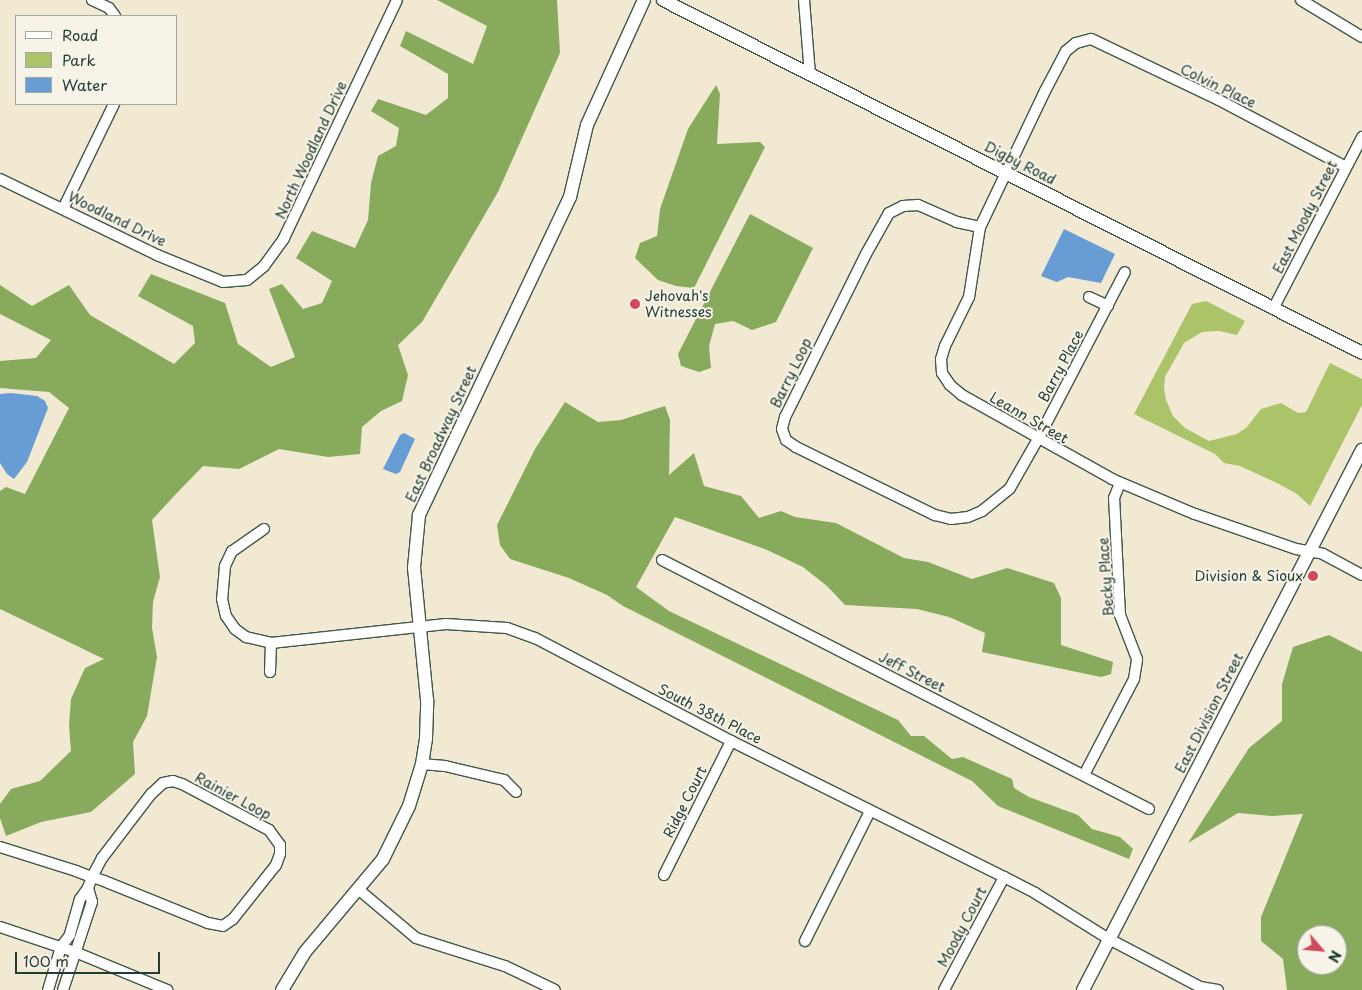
<!DOCTYPE html>
<style>
body{margin:0}
#map{position:relative;width:1362px;height:990px;overflow:hidden;background:#f2e9d3;font-family:"Playpen Sans",sans-serif}
div>[style]{position:absolute}
.green>*{inset:0;background:#abc469}
.forest>*{inset:0;background:#88aa5d}
.water>*{inset:0;background:#679dd4}
.roads{filter:drop-shadow(1px 0 #3f574c) drop-shadow(-1px 0 #3f574c) drop-shadow(0 1px #3f574c) drop-shadow(0 -1px #3f574c)}
.minor>*{height:10px;margin:-5px;padding:0 5px;transform-origin:5px;border-radius:5px;background:#fff}
.tertiary>*{height:12px;margin:-6px;padding:0 6px;transform-origin:6px;border-radius:6px;background:#fff}
.dots>*{width:14px;height:14px;translate:-50% -50%;box-sizing:border-box;border:2px solid #f7f3e8;border-radius:50%}
span{translate:-50% -50%;white-space:nowrap;text-align:center;line-height:1.15;-webkit-text-stroke:4px #f7f3e8;paint-order:stroke}
.street-label{font-size:14px;color:#1f3d34}
.poi-label{font-size:14px;color:#1f3d34}
.left{translate:0 -50%;text-align:left}
.right{translate:-100% -50%;text-align:right}
.legend{position:absolute;left:15px;top:15px;width:162px;height:90px;box-sizing:border-box;background:#f7f3e8;border:1px solid #a1aaa0;margin:0;padding:6px 9px;list-style:none;font-size:15px;color:#1f3d34}
.legend li{display:flex;align-items:center;gap:10px;height:25px}
.legend b{width:25px;border:1px solid #a1aaa0}
.north{position:absolute;left:1297px;top:925px;width:50px;height:50px;box-sizing:border-box;background:#f7f3e8;border:1px solid #a1aaa0;border-radius:50%;rotate:117deg;font-size:14px;font-weight:700;line-height:20px;text-align:center;color:#1f3d34}
.north::after{content:'';display:block;margin:auto;width:18px;height:22px;background:#d1495b;clip-path:polygon(50% 0,100% 100%,50% 72%,0 100%)}
.scale{position:absolute;left:15px;top:952px;width:145px;height:22px;box-sizing:border-box;border:2px solid #1f3d34;border-top:0;padding-left:6px;font-size:15px;line-height:18px;white-space:nowrap;color:#1f3d34;-webkit-text-stroke:4px #f7f3e8;paint-order:stroke}
</style>
<div id="map">
<div class="green">
<i style="clip-path:polygon(1206px 301px,1245px 321px,1237px 335px,1219px 331px,1202px 332px,1184px 343px,1165px 377px,1164px 388px,1166px 400px,1173px 416px,1185px 428px,1209px 441px,1237px 434px,1247px 427px,1261px 409px,1281px 403px,1298px 413px,1306px 412px,1330px 363px,1362px 379px,1362px 405px,1310px 506px,1297px 494px,1277px 483px,1240px 466px,1224px 463px,1215px 454px,1134px 414px,1192px 304px)"></i>
</div>
<div class="forest">
<i style="clip-path:polygon(437px 0,557px 0,560px 53px,498px 192px,422px 322px,398px 345px,408px 375px,402px 401px,381px 411px,362px 427px,360px 454px,328px 457px,279px 449px,239px 469px,203px 466px,175px 495px,152px 520px,160px 577px,153px 602px,152px 628px,157px 657px,147px 716px,133px 742px,135px 774px,91px 812px,41px 822px,6px 836px,0 818px,0 804px,11px 789px,40px 781px,71px 751px,69px 725px,71px 699px,85px 668px,104px 659px,0 609px,0 491px,6px 487px,25px 494px,69px 408px,49px 392px,0 388px,0 361px,36px 358px,51px 340px,0 314px,0 285px,32px 306px,69px 285px,90px 315px,174px 364px,195px 343px,193px 326px,138px 296px,151px 274px,225px 303px,238px 344px,271px 367px,295px 357px,269px 289px,282px 284px,303px 309px,322px 303px,332px 281px,296px 258px,312px 231px,355px 248px,368px 220px,371px 183px,378px 156px,396px 146px,399px 128px,371px 111px,378px 99px,426px 115px,448px 98px,448px 74px,400px 46px,406px 31px,473px 64px,487px 26px)"></i>
<i style="clip-path:polygon(716px 85px,720px 94px,717px 144px,760px 142px,765px 147px,694px 288px,676px 286px,658px 280px,635px 258px,640px 243px,657px 236px,660px 209px,688px 129px)"></i>
<i style="clip-path:polygon(750px 214px,813px 248px,776px 322px,752px 330px,733px 321px,715px 324px,709px 346px,711px 368px,699px 372px,681px 366px,678px 354px)"></i>
<i style="clip-path:polygon(565px 402px,598px 422px,621px 420px,665px 406px,670px 420px,669px 475px,694px 453px,704px 486px,741px 496px,759px 518px,781px 511px,795px 517px,836px 523px,904px 558px,928px 562px,972px 579px,1007px 568px,1054px 583px,1061px 598px,1061px 645px,1113px 662px,1111px 674px,1101px 677px,982px 652px,985px 633px,949px 617px,917px 609px,845px 605px,827px 586px,803px 567px,765px 549px,675px 517px,636px 587px,669px 611px,898px 720px,911px 736px,924px 736px,952px 759px,963px 757px,1012px 779px,1014px 788px,1029px 797px,1078px 815px,1092px 829px,1120px 837px,1133px 849px,1129px 859px,998px 806px,972px 781px,623px 606px,607px 595px,569px 578px,510px 559px,500px 545px,497px 525px,535px 449px)"></i>
<i style="clip-path:polygon(evenodd,1329px 635px,1362px 652px,1362px 990px,1287px 990px,1283px 959px,1261px 941px,1261px 917px,1303px 814px,1272px 816px,1238px 813px,1188px 843px,1249px 748px,1282px 721px,1282px 684px,1293px 647px,1329px 635px,1307px 935px,1337px 935px,1337px 965px,1307px 965px,1307px 935px)"></i>
</div>
<div class="water">
<i style="clip-path:polygon(1064px 229px,1115px 254px,1101px 283px,1068px 277px,1057px 282px,1041px 276px)"></i>
<i style="clip-path:polygon(11px 393px,37px 396px,45px 401px,48px 408px,27px 462px,14px 479px,7px 474px,0 463px,0 394px)"></i>
<i style="clip-path:polygon(404px 433px,415px 439px,400px 472px,396px 474px,383px 469px,400px 435px)"></i>
</div>
<div class="roads">
<div class="minor">
<i style="left:92px;top:0;width:19px;rotate:25deg"></i>
<i style="left:109px;top:8px;width:10px;rotate:53deg"></i>
<i style="left:804px;top:0;width:75px;rotate:85.4deg"></i>
<i style="left:1301px;top:0;width:71px;rotate:31.2deg"></i>
<i style="left:1346px;top:167px;width:144px;rotate:-152.2deg"></i>
<i style="left:1219px;top:100px;width:142px;rotate:-154.5deg"></i>
<i style="left:1091px;top:39px;width:16px;rotate:165deg"></i>
<i style="left:1076px;top:43px;width:13px;rotate:141deg"></i>
<i style="left:1066px;top:51px;width:45px;rotate:117.7deg"></i>
<i style="left:1045px;top:91px;width:151px;rotate:115.5deg"></i>
<i style="left:980px;top:227px;width:71px;rotate:98.9deg"></i>
<i style="left:969px;top:297px;width:55px;rotate:116.1deg"></i>
<i style="left:945px;top:346px;width:14px;rotate:107deg"></i>
<i style="left:941px;top:359px;width:14px;rotate:86deg"></i>
<i style="left:942px;top:373px;width:14px;rotate:56deg"></i>
<i style="left:950px;top:385px;width:16px;rotate:40deg"></i>
<i style="left:962px;top:395px;width:172px;rotate:29.2deg"></i>
<i style="left:1112px;top:479px;width:90px;rotate:22.9deg"></i>
<i style="left:1195px;top:514px;width:107px;rotate:19.1deg"></i>
<i style="left:1296px;top:549px;width:27px;rotate:10deg"></i>
<i style="left:1323px;top:554px;width:44px;rotate:28.3deg"></i>
<i style="left:0;top:179px;width:174px;rotate:25.8deg"></i>
<i style="left:157px;top:255px;width:71px;rotate:22.2deg"></i>
<i style="left:223px;top:282px;width:24px;rotate:-5deg"></i>
<i style="left:247px;top:280px;width:22px;rotate:-39deg"></i>
<i style="left:264px;top:266px;width:34px;rotate:-54deg"></i>
<i style="left:284px;top:238px;width:263px;rotate:-64.6deg"></i>
<i style="left:63px;top:209px;width:117px;rotate:-64.1deg"></i>
<i style="left:980px;top:227px;width:24px;rotate:-168deg"></i>
<i style="left:957px;top:222px;width:43px;rotate:-156.4deg"></i>
<i style="left:918px;top:205px;width:15px;rotate:176deg"></i>
<i style="left:903px;top:206px;width:16px;rotate:153deg"></i>
<i style="left:889px;top:213px;width:47px;rotate:119.3deg"></i>
<i style="left:866px;top:254px;width:182px;rotate:116.4deg"></i>
<i style="left:785px;top:417px;width:12px;rotate:104deg"></i>
<i style="left:782px;top:429px;width:12px;rotate:70deg"></i>
<i style="left:786px;top:440px;width:12px;rotate:35deg"></i>
<i style="left:796px;top:447px;width:155px;rotate:26.1deg"></i>
<i style="left:935px;top:515px;width:16px;rotate:14deg"></i>
<i style="left:951px;top:519px;width:17px;rotate:-7deg"></i>
<i style="left:968px;top:517px;width:15px;rotate:-23deg"></i>
<i style="left:982px;top:511px;width:36px;rotate:-39deg"></i>
<i style="left:1010px;top:488px;width:56px;rotate:-60.3deg"></i>
<i style="left:1038px;top:439px;width:188px;rotate:-62.5deg"></i>
<i style="left:1089px;top:297px;width:21px;rotate:25deg"></i>
<i style="left:1273px;top:309px;width:194px;rotate:-62.6deg"></i>
<i style="left:264px;top:529px;width:39px;rotate:145deg"></i>
<i style="left:232px;top:551px;width:17px;rotate:115deg"></i>
<i style="left:225px;top:566px;width:33px;rotate:95deg"></i>
<i style="left:222px;top:599px;width:17px;rotate:77deg"></i>
<i style="left:226px;top:616px;width:16px;rotate:55deg"></i>
<i style="left:235px;top:629px;width:14px;rotate:36deg"></i>
<i style="left:246px;top:637px;width:26px;rotate:13deg"></i>
<i style="left:271px;top:643px;width:176px;rotate:-6.2deg"></i>
<i style="left:446px;top:624px;width:61px;rotate:3.8deg"></i>
<i style="left:507px;top:628px;width:30px;rotate:20deg"></i>
<i style="left:535px;top:638px;width:221px;rotate:27.7deg"></i>
<i style="left:731px;top:741px;width:305px;rotate:26.5deg"></i>
<i style="left:1004px;top:877px;width:35px;rotate:27deg"></i>
<i style="left:1035px;top:893px;width:87px;rotate:31.9deg"></i>
<i style="left:1109px;top:939px;width:103px;rotate:27.8deg"></i>
<i style="left:1200px;top:987px;width:18px;rotate:9deg"></i>
<i style="left:662px;top:560px;width:547px;rotate:27.08deg"></i>
<i style="left:270px;top:672px;width:29px;rotate:-88deg"></i>
<i style="left:422px;top:764px;width:23px;rotate:5deg"></i>
<i style="left:445px;top:766px;width:61px;rotate:13.3deg"></i>
<i style="left:504px;top:780px;width:17px;rotate:45deg"></i>
<i style="left:1084px;top:775px;width:108px;rotate:-62.5deg"></i>
<i style="left:1134px;top:679px;width:20px;rotate:-81deg"></i>
<i style="left:1137px;top:659px;width:47px;rotate:-111.1deg"></i>
<i style="left:1120px;top:615px;width:117px;rotate:-92.9deg"></i>
<i style="left:1114px;top:498px;width:16px;rotate:-68deg"></i>
<i style="left:0;top:847px;width:80px;rotate:17.5deg"></i>
<i style="left:76px;top:871px;width:17px;rotate:21deg"></i>
<i style="left:92px;top:877px;width:13px;rotate:18deg"></i>
<i style="left:104px;top:881px;width:5px;rotate:22deg"></i>
<i style="left:109px;top:883px;width:107px;rotate:22deg"></i>
<i style="left:208px;top:923px;width:15px;rotate:11deg"></i>
<i style="left:223px;top:926px;width:12px;rotate:-35deg"></i>
<i style="left:233px;top:919px;width:69px;rotate:-51.5deg"></i>
<i style="left:276px;top:865px;width:12px;rotate:-70deg"></i>
<i style="left:280px;top:854px;width:9px;rotate:-90deg"></i>
<i style="left:280px;top:845px;width:19px;rotate:-126deg"></i>
<i style="left:269px;top:830px;width:98px;rotate:-152.1deg"></i>
<i style="left:182px;top:784px;width:9px;rotate:-162deg"></i>
<i style="left:173px;top:781px;width:10px;rotate:169deg"></i>
<i style="left:163px;top:783px;width:16px;rotate:137deg"></i>
<i style="left:151px;top:794px;width:81px;rotate:127.4deg"></i>
<i style="left:102px;top:858px;width:21px;rotate:118deg"></i>
<i style="left:92px;top:877px;width:12px;rotate:110deg"></i>
<i style="left:88px;top:888px;width:14px;rotate:126deg"></i>
<i style="left:80px;top:899px;width:37px;rotate:106deg"></i>
<i style="left:70px;top:935px;width:15px;rotate:127deg"></i>
<i style="left:61px;top:947px;width:45px;rotate:106.8deg"></i>
<i style="left:664px;top:875px;width:150px;rotate:-63.4deg"></i>
<i style="left:358px;top:889px;width:76px;rotate:40.2deg"></i>
<i style="left:416px;top:938px;width:93px;rotate:17.5deg"></i>
<i style="left:505px;top:966px;width:55px;rotate:25.6deg"></i>
<i style="left:0;top:927px;width:79px;rotate:18.4deg"></i>
<i style="left:75px;top:952px;width:100px;rotate:22.4deg"></i>
<i style="left:805px;top:941px;width:145px;rotate:-63.4deg"></i>
<i style="left:63px;top:990px;width:93px;rotate:-71.8deg"></i>
<i style="left:92px;top:902px;width:15px;rotate:-106deg"></i>
<i style="left:944px;top:990px;width:128px;rotate:-62deg"></i>
</div>
<div class="tertiary">
<i style="left:663px;top:0;width:783px;rotate:26.79deg"></i>
<i style="left:282px;top:990px;width:44px;rotate:-58.8deg"></i>
<i style="left:305px;top:952px;width:121px;rotate:-50deg"></i>
<i style="left:383px;top:859px;width:59px;rotate:-63.9deg"></i>
<i style="left:409px;top:806px;width:44px;rotate:-72.8deg"></i>
<i style="left:422px;top:764px;width:26px;rotate:-81deg"></i>
<i style="left:426px;top:738px;width:38px;rotate:-88deg"></i>
<i style="left:427px;top:700px;width:133px;rotate:-95.6deg"></i>
<i style="left:414px;top:568px;width:53px;rotate:-84.6deg"></i>
<i style="left:419px;top:515px;width:352px;rotate:-64.6deg"></i>
<i style="left:570px;top:197px;width:74px;rotate:-76.7deg"></i>
<i style="left:587px;top:125px;width:137px;rotate:-65.5deg"></i>
<i style="left:1083px;top:990px;width:608px;rotate:-62.68deg"></i>
</div>
</div>
<div class="dots">
<i style="left:635px;top:304px;background:#d1495b"></i>
<i style="left:1313px;top:576px;background:#d1495b"></i>
</div>
<div class="street-label">
<span style="left:1218px;top:86px;rotate:26deg">Colvin Place</span>
<span style="left:311px;top:150px;rotate:-65deg">North Woodland Drive</span>
<span style="left:1020px;top:163px;rotate:27deg">Digby Road</span>
<span style="left:1305px;top:217px;rotate:-63deg">East Moody Street</span>
<span style="left:117px;top:219px;rotate:26deg">Woodland Drive</span>
<span style="left:1061px;top:366px;rotate:-62deg">Barry Place</span>
<span style="left:791px;top:373px;rotate:-64deg">Barry Loop</span>
<span style="left:1029px;top:418px;rotate:30deg">Leann Street</span>
<span style="left:441px;top:434px;rotate:-65deg">East Broadway Street</span>
<span style="left:1106px;top:577px;rotate:-94deg">Becky Place</span>
<span style="left:912px;top:672px;rotate:27deg">Jeff Street</span>
<span style="left:1209px;top:713px;rotate:-63deg">East Division Street</span>
<span style="left:710px;top:714px;rotate:27deg">South 38th Place</span>
<span style="left:233px;top:796px;rotate:28deg">Rainier Loop</span>
<span style="left:685px;top:802px;rotate:-63deg">Ridge Court</span>
<span style="left:962px;top:927px;rotate:-62deg">Moody Court</span>
</div>
<div class="poi-label">
<span class="left" style="left:645px;top:304px">Jehovah's<br>Witnesses</span>
<span class="right" style="left:1303px;top:576px">Division &amp; Sioux</span>
</div>
<ul class="legend">
<li><b style="height:6px;background:#fff"></b>Road</li>
<li><b style="height:14px;background:#abc469"></b>Park</li>
<li><b style="height:14px;background:#679dd4"></b>Water</li>
</ul>
<div class="north">N</div>
<div class="scale">100 m</div>
</div>
